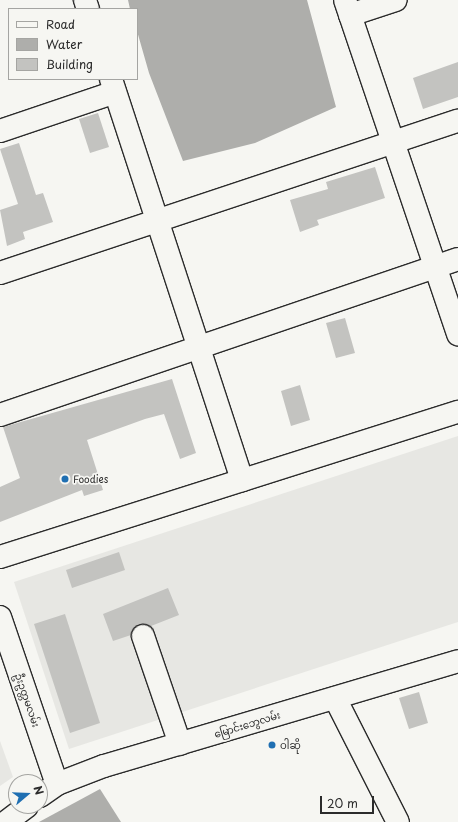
<!DOCTYPE html>
<meta charset="utf-8">
<style>
body{margin:0}
#map{position:relative;width:458px;height:822px;overflow:hidden;background:#f6f6f2;font-family:"Playpen Sans","Noto Sans Myanmar",sans-serif}
div>[style]{position:absolute}
.built>*{inset:0;background:#e7e7e3}
.water>*{inset:0;background:#aeaeab}
.building>*{inset:0;background:#c3c3c0}
.roads{filter:drop-shadow(1px 0 #2b2b2b) drop-shadow(-1px 0 #2b2b2b) drop-shadow(0 1px #2b2b2b) drop-shadow(0 -1px #2b2b2b)}
.minor>*{height:22px;margin:-11px;padding:0 11px;transform-origin:11px;border-radius:11px;background:#f6f6f2}
.major>*{height:22px;margin:-11px;padding:0 11px;transform-origin:11px;border-radius:11px;background:#f6f6f2}
.dots>*{width:11px;height:11px;translate:-50% -50%;box-sizing:border-box;border:2px solid #f6f6f2;border-radius:50%}
span{translate:-50% -50%;white-space:nowrap;text-align:center;line-height:1.15;-webkit-text-stroke:3.5px #f6f6f2;paint-order:stroke}
.poi-label{font-size:10px;color:#2b2b2b}
.left{translate:0 -50%;text-align:left}
.street-label{font-size:10px;color:#2b2b2b}
.legend{position:absolute;left:8px;top:8px;width:130px;height:72px;box-sizing:border-box;background:#f6f6f2;border:1px solid #a5a5a2;margin:0;padding:5px 7px;list-style:none;font-size:12px;color:#2b2b2b}
.legend li{display:flex;align-items:center;gap:8px;height:20px}
.legend b{width:20px;border:1px solid #a5a5a2}
.north{position:absolute;left:8px;top:774px;width:40px;height:40px;box-sizing:border-box;background:#f6f6f2;border:1px solid #a5a5a2;border-radius:50%;rotate:71deg;font-size:11px;font-weight:700;line-height:16px;text-align:center;color:#2b2b2b}
.north::after{content:'';display:block;margin:auto;width:14px;height:18px;background:#1f6fb2;clip-path:polygon(50% 0,100% 100%,50% 72%,0 100%)}
.scale{position:absolute;left:320px;top:796px;width:54px;height:18px;box-sizing:border-box;border:2px solid #2b2b2b;border-top:0;padding-left:5px;font-size:12px;line-height:14px;white-space:nowrap;color:#2b2b2b;-webkit-text-stroke:3px #f6f6f2;paint-order:stroke}
</style>
<div id="map">
<div class="built">
<i style="clip-path:polygon(458px 436px,458px 622px,69px 749px,14px 582px)"></i>
<i style="clip-path:polygon(0 741px,13px 777px,0 786px)"></i>
</div>
<div class="water">
<i style="clip-path:polygon(128px 0,307px 0,336px 107px,255px 143px,183px 161px,149px 73px,137px 31px,137px 9px,130px 9px)"></i>
<i style="clip-path:polygon(100px 789px,121px 822px,39px 822px)"></i>
</div>
<div class="building">
<i style="clip-path:polygon(458px 62px,458px 97px,423px 109px,413px 78px)"></i>
<i style="clip-path:polygon(98px 113px,109px 147px,90px 153px,79px 119px)"></i>
<i style="clip-path:polygon(19px 143px,36px 195px,43px 193px,53px 222px,23px 232px,25px 239px,7px 246px,0 210px,18px 204px,0 149px)"></i>
<i style="clip-path:polygon(375px 167px,385px 198px,317px 220px,319px 225px,300px 232px,290px 200px,328px 189px,326px 182px)"></i>
<i style="clip-path:polygon(345px 318px,355px 353px,336px 358px,326px 323px)"></i>
<i style="clip-path:polygon(172px 379px,196px 453px,180px 459px,164px 414px,145px 419px,87px 440px,103px 490px,84px 496px,82px 490px,0 522px,0 487px,20px 478px,3px 427px)"></i>
<i style="clip-path:polygon(300px 385px,310px 420px,291px 426px,281px 391px)"></i>
<i style="clip-path:polygon(119px 552px,125px 570px,72px 588px,66px 570px)"></i>
<i style="clip-path:polygon(168px 588px,179px 615px,151px 626px,139px 624px,131px 635px,113px 641px,103px 614px)"></i>
<i style="clip-path:polygon(65px 614px,100px 723px,70px 733px,34px 624px)"></i>
<i style="clip-path:polygon(419px 692px,428px 723px,409px 729px,399px 698px)"></i>
</div>
<div class="roads">
<div class="minor">
<i style="left:85px;top:0;width:9px;rotate:72deg"></i>
<i style="left:345px;top:0;width:353px;rotate:71.3deg"></i>
<i style="left:350px;top:15px;width:48px;rotate:-18.1deg"></i>
<i style="left:111px;top:79px;width:422px;rotate:71.9deg"></i>
<i style="left:0;top:131px;width:121px;rotate:-18.7deg"></i>
<i style="left:0;top:273px;width:483px;rotate:-18.4deg"></i>
<i style="left:0;top:415px;width:484px;rotate:-18.8deg"></i>
<i style="left:0;top:557px;width:480px;rotate:-17.6deg"></i>
<i style="left:0;top:617px;width:176px;rotate:71.2deg"></i>
<i style="left:143px;top:636px;width:114px;rotate:71.1deg"></i>
<i style="left:335px;top:698px;width:139px;rotate:63.1deg"></i>
</div>
<div class="major">
<i style="left:40px;top:796px;width:21px;rotate:-35deg"></i>
<i style="left:57px;top:784px;width:50px;rotate:-21deg"></i>
<i style="left:104px;top:766px;width:369px;rotate:-16.5deg"></i>
<i style="left:6px;top:822px;width:26px;rotate:-37deg"></i>
</div>
</div>
<div class="dots">
<i style="left:65px;top:479px;background:#1f6fb2"></i>
<i style="left:272px;top:745px;background:#1f6fb2"></i>
</div>
<div class="poi-label">
<span class="left" style="left:73px;top:479px">Foodies</span>
<span class="left" style="left:280px;top:745px">ဝါဆို</span>
</div>
<div class="street-label">
<span style="left:28px;top:700px;rotate:71deg">ဦးဥတ္တမလမ်း</span>
<span style="left:247px;top:724px;rotate:-17deg">မြောင်းဘွေလမ်း</span>
</div>
<ul class="legend">
<li><b style="height:5px;background:#f6f6f2"></b>Road</li>
<li><b style="height:11px;background:#aeaeab"></b>Water</li>
<li><b style="height:11px;background:#c3c3c0"></b>Building</li>
</ul>
<div class="north">N</div>
<div class="scale">20 m</div>
</div>
